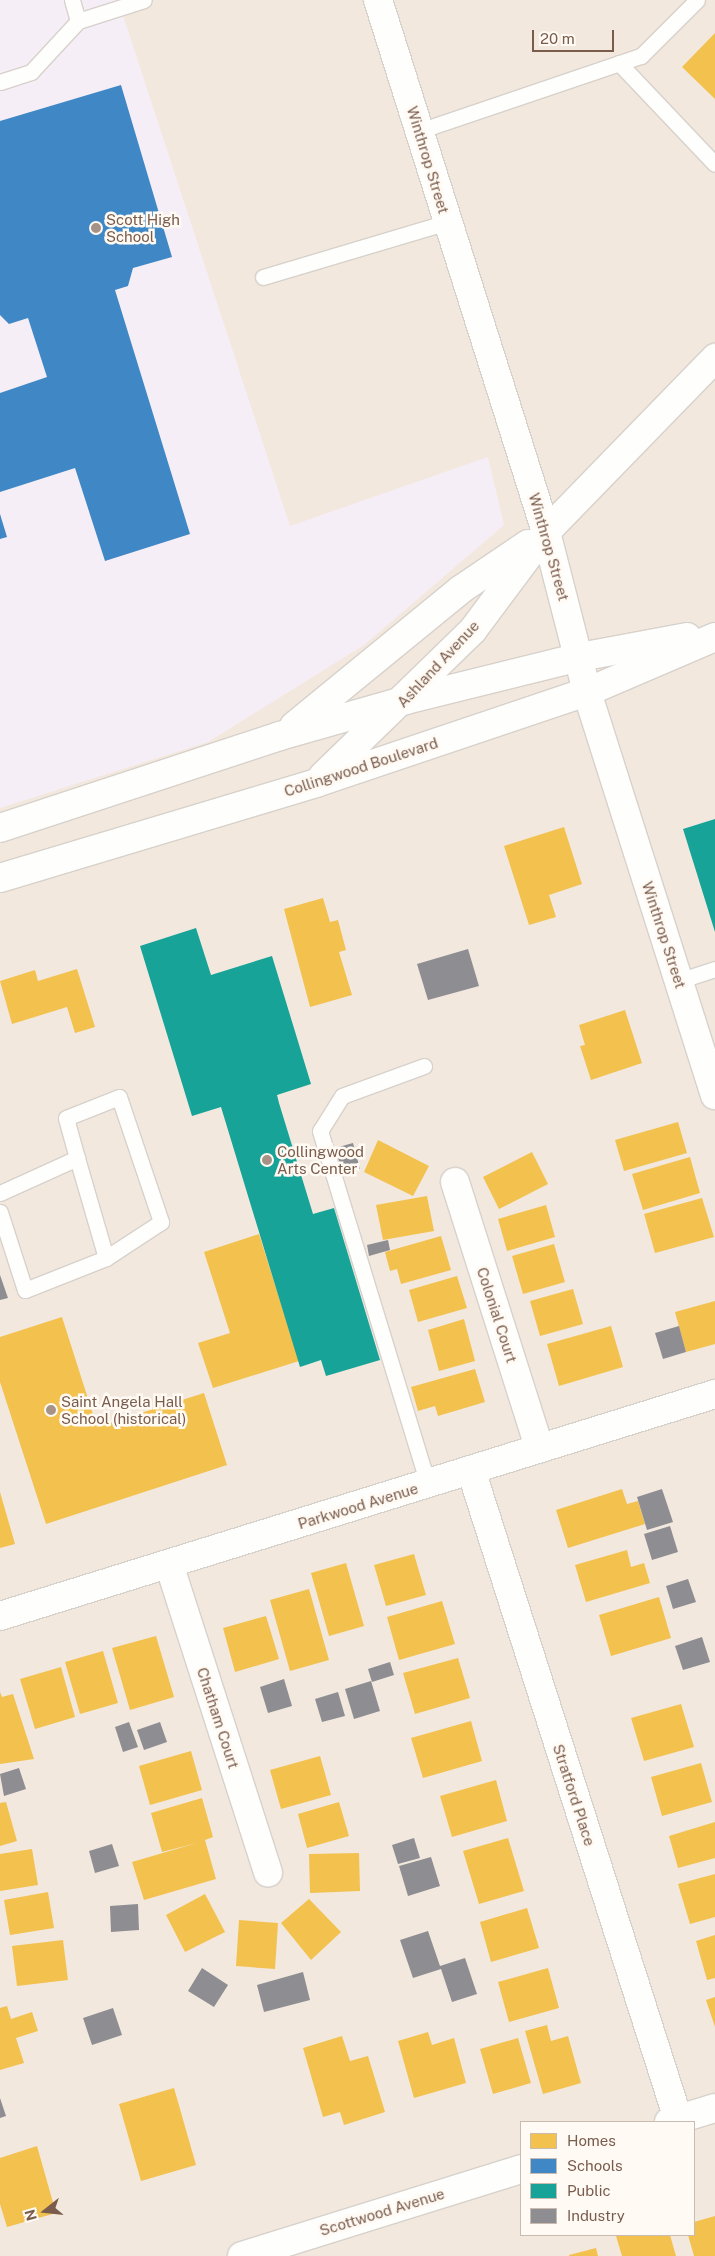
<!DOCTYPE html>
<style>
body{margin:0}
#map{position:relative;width:715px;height:2256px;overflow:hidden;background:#f9f5f0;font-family:"Public Sans",sans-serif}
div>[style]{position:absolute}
.residential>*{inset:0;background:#f2e8de}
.education>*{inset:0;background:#f6eef6}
.homes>*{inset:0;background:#f2c14e}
.schools>*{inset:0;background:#3f88c5}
.public>*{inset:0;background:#17a398}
.industry>*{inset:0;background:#8d8d92}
.roads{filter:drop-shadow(1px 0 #d7d1cb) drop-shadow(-1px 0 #d7d1cb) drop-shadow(0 1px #d7d1cb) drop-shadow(0 -1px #d7d1cb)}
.lane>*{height:15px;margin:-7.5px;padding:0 7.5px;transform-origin:7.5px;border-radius:7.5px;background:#fefefd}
.street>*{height:28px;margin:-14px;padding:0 14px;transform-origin:14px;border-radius:14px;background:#fefefd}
.secondary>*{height:28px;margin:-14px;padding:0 14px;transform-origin:14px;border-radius:14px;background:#fefefd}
.dots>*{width:14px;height:14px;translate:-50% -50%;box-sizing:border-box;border:2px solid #fffaf3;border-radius:50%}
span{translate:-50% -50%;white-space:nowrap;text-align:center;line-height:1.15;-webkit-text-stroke:5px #fffaf3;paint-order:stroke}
.street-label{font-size:15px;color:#7a5c4d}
.poi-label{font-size:15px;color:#7a5c4d}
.left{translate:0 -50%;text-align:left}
.legend{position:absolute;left:520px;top:2121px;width:175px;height:115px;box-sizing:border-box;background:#fffaf3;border:1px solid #cabbb1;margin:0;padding:6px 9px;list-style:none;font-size:15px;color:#7a5c4d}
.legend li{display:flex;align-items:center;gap:10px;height:25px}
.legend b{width:25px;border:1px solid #cabbb1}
.north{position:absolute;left:20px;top:2186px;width:50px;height:50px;-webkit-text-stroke:4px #fffaf3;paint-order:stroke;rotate:254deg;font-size:14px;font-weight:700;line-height:20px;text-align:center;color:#7a5c4d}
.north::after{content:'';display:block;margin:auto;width:18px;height:22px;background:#7a5c4d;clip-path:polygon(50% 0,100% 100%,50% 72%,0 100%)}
.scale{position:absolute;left:532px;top:30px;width:82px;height:22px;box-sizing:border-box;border:2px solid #7a5c4d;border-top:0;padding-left:6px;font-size:15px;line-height:18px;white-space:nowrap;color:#7a5c4d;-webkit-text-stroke:4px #fffaf3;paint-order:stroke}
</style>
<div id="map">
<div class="residential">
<i style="clip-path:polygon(evenodd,0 0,715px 0,715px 2256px,0 2256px,0 0,521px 2122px,694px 2122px,694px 2235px,521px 2235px,521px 2122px)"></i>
</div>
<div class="education">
<i style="clip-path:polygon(0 0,118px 0,290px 526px,488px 457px,504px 525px,364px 645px,208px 742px,0 808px)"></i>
</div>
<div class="homes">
<i style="clip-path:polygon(715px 33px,715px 99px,682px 67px)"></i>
<i style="clip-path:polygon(564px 827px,582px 884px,549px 895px,556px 917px,529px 925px,504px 846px)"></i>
<i style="clip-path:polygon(323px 898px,330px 922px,338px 920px,346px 950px,339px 952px,352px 995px,310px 1007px,284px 909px)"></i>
<i style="clip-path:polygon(77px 969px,95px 1027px,75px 1033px,67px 1007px,12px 1024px,0 981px,35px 970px,38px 981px)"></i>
<i style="clip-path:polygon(625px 1010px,642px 1063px,591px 1080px,580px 1046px,585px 1045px,579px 1025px)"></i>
<i style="clip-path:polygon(678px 1122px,687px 1153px,624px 1171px,615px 1140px)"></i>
<i style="clip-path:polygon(378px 1140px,429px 1166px,413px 1196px,364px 1172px)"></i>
<i style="clip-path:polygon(532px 1152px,548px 1184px,499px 1209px,483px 1177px)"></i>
<i style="clip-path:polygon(690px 1157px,700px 1193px,643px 1210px,632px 1174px)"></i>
<i style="clip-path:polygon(427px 1196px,434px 1231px,383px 1240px,376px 1205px)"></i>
<i style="clip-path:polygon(702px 1198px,714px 1237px,655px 1253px,644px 1214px)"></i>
<i style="clip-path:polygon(546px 1205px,555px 1237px,507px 1251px,498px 1219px)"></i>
<i style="clip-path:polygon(259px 1234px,299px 1361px,213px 1388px,198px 1343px,230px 1333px,204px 1252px)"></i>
<i style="clip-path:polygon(441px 1236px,451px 1270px,401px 1284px,397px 1269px,390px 1271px,385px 1252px)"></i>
<i style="clip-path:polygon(554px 1244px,565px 1282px,523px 1294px,512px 1256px)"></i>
<i style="clip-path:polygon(457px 1276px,467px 1308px,418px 1322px,409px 1290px)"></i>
<i style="clip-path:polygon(573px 1289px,583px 1324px,540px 1336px,530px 1301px)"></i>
<i style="clip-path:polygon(715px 1301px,715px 1344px,686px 1352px,675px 1312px)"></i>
<i style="clip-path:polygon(62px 1317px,97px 1427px,204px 1393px,227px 1465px,46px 1524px,0 1382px,0 1337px)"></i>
<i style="clip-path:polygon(464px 1319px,475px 1361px,439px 1371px,428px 1330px)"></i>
<i style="clip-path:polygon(611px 1326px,623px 1367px,559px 1386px,547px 1344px)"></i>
<i style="clip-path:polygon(475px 1369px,485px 1402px,438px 1416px,435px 1406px,418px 1411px,411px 1387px)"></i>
<i style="clip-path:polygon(622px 1489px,627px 1504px,638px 1501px,645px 1524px,568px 1548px,556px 1510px)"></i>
<i style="clip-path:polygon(0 1492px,15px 1544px,0 1548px)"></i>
<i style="clip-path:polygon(627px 1550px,631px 1567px,644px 1563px,650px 1583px,586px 1602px,575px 1565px)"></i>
<i style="clip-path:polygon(414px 1554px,426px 1595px,386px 1606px,374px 1565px)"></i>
<i style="clip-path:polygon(346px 1563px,364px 1626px,329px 1636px,311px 1573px)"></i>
<i style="clip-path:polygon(309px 1589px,329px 1660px,290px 1671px,270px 1600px)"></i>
<i style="clip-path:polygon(659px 1597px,671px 1638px,611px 1656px,599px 1615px)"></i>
<i style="clip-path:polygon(442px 1601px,455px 1644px,399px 1660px,387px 1617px)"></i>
<i style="clip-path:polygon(266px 1616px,279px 1659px,235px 1672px,223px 1628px)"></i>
<i style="clip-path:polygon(156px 1636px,174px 1697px,130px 1710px,112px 1648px)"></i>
<i style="clip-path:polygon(103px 1651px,118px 1703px,80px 1714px,65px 1662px)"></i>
<i style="clip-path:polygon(458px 1658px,470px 1698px,415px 1714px,403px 1673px)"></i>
<i style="clip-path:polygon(61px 1667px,75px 1717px,35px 1729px,20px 1679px)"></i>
<i style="clip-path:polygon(0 1692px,2px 1697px,13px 1694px,34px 1759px,0 1764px)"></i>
<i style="clip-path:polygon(681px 1704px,694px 1747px,644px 1761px,631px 1718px)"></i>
<i style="clip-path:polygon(471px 1721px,482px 1761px,423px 1778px,411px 1738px)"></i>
<i style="clip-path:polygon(191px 1751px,202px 1790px,150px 1805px,139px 1766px)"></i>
<i style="clip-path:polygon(320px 1756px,331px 1795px,281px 1809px,270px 1770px)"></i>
<i style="clip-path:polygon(701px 1763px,712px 1802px,662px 1816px,651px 1777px)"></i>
<i style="clip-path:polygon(496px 1780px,507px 1821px,452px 1837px,440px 1796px)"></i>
<i style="clip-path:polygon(202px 1798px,213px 1837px,205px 1840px,216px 1879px,144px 1900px,132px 1862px,197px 1843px,162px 1852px,151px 1813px)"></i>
<i style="clip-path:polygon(6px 1802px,17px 1841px,0 1846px,0 1803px)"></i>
<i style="clip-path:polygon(339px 1802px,349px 1836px,307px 1848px,298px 1814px)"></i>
<i style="clip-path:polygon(715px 1822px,715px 1858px,678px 1868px,669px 1836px)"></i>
<i style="clip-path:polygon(508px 1838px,524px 1891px,479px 1904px,463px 1851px)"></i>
<i style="clip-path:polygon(32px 1849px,38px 1885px,0 1891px,0 1854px)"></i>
<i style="clip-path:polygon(359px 1853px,360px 1891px,310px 1893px,309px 1854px)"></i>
<i style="clip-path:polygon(715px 1874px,715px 1917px,690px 1924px,678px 1884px)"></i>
<i style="clip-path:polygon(48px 1892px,54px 1928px,10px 1935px,4px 1900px)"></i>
<i style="clip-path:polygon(205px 1894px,225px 1932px,185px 1952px,166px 1915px)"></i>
<i style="clip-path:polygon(309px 1899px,341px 1932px,311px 1960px,281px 1923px)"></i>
<i style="clip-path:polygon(527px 1908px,539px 1948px,491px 1962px,480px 1922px)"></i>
<i style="clip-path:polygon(239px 1920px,278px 1923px,275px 1969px,236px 1966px)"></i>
<i style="clip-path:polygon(715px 1935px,715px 1978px,707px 1980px,696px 1941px)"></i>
<i style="clip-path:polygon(63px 1940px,68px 1980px,17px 1986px,12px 1946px)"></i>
<i style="clip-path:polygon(548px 1968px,559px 2008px,509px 2022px,498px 1982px)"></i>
<i style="clip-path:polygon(715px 1997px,715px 2027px,706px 2000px)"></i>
<i style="clip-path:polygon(7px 2006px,11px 2019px,32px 2012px,38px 2031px,16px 2038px,24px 2063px,0 2070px,0 2008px)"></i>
<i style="clip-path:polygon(547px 2025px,551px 2041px,568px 2036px,581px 2083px,543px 2094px,525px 2031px)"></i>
<i style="clip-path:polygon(428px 2032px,432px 2045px,454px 2038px,466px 2083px,414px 2098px,398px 2041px)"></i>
<i style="clip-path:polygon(342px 2036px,350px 2061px,368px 2056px,385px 2112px,344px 2125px,340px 2112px,323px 2117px,303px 2048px)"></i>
<i style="clip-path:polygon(518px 2038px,531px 2083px,493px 2094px,480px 2049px)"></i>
<i style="clip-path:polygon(174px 2088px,196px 2165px,141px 2181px,119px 2104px)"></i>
<i style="clip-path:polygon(37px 2146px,56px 2213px,7px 2227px,0 2204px,0 2158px)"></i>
<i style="clip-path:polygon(715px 2216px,715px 2256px,694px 2256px,688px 2235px,694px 2235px,694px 2222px)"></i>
<i style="clip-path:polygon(620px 2235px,670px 2235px,676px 2256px,622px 2256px,616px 2236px)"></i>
<i style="clip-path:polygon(596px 2248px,598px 2256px,569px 2256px,569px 2255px)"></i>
</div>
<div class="schools">
<i style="clip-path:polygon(121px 85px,172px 257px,133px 268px,128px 286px,115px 290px,190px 534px,105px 561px,75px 468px,0 492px,0 393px,47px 377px,28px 318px,9px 324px,0 315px,0 121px)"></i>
<i style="clip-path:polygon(0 514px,7px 537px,0 539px)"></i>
</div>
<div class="public">
<i style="clip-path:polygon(715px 819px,715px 932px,683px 829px)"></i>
<i style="clip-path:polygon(196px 928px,211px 975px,272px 956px,311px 1084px,277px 1095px,279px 1103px,313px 1214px,334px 1208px,380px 1360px,326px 1376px,321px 1360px,300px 1367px,221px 1107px,192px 1116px,140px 946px)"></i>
</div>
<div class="industry">
<i style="clip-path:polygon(468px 949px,479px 986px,428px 1000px,417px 964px)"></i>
<i style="clip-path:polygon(353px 1143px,360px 1169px,343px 1174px,335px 1148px)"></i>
<i style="clip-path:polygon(388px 1240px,390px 1250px,369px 1256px,367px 1245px)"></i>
<i style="clip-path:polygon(0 1275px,8px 1298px,0 1300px)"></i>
<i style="clip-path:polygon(679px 1326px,686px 1352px,663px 1359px,655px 1333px)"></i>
<i style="clip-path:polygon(662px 1489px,673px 1522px,647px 1530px,637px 1497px)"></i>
<i style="clip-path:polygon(670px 1526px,678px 1552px,652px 1560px,644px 1534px)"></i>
<i style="clip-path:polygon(688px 1579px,696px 1602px,673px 1609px,666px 1586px)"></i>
<i style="clip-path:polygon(702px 1637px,710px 1662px,683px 1670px,675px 1646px)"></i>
<i style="clip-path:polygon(390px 1662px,394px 1675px,372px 1682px,368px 1669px)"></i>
<i style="clip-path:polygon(284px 1679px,292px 1706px,268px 1713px,260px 1687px)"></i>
<i style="clip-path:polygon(371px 1681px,380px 1711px,354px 1719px,345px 1689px)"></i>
<i style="clip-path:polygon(338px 1692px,345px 1716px,322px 1722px,315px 1699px)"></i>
<i style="clip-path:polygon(129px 1722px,138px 1747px,123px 1752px,115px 1727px)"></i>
<i style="clip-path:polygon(160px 1722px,167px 1742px,144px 1750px,137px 1730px)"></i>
<i style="clip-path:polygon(19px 1768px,26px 1789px,4px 1796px,0 1774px)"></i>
<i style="clip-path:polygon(414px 1838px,420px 1858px,398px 1864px,392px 1845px)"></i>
<i style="clip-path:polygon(112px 1844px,119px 1866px,95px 1873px,89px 1851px)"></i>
<i style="clip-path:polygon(431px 1857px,440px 1886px,408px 1896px,399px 1866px)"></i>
<i style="clip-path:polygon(138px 1904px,139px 1930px,111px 1932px,110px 1906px)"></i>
<i style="clip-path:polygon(428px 1931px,440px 1966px,465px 1958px,477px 1994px,452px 2002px,441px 1969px,413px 1978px,400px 1940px)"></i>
<i style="clip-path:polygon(202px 1968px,228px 1985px,214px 2007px,188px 1991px)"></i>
<i style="clip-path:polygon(303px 1972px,310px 2000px,264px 2012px,257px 1985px)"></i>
<i style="clip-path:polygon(113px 2008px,122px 2035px,92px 2045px,83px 2018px)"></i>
<i style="clip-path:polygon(0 2098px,6px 2116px,0 2118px)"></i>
</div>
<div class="roads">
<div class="lane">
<i style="left:72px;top:0;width:22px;rotate:74deg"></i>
<i style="left:619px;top:63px;width:139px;rotate:46.5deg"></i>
<i style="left:0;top:82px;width:33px;rotate:-18deg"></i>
<i style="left:31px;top:72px;width:69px;rotate:-47.3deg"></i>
<i style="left:78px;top:21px;width:69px;rotate:-17.7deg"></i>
<i style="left:419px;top:131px;width:234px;rotate:-18.7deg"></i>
<i style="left:641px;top:56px;width:79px;rotate:-45deg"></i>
<i style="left:263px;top:277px;width:193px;rotate:-16.6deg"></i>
<i style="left:678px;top:981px;width:39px;rotate:-18deg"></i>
<i style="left:424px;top:1066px;width:87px;rotate:159.9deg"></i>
<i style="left:342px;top:1096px;width:41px;rotate:122.2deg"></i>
<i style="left:320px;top:1131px;width:369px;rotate:73deg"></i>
<i style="left:77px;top:1158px;width:41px;rotate:-105.4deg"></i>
<i style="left:66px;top:1118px;width:57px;rotate:-21.6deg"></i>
<i style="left:119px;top:1097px;width:132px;rotate:71.4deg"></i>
<i style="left:161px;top:1222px;width:66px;rotate:146.8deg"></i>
<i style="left:0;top:1193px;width:85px;rotate:-24.4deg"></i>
<i style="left:77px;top:1158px;width:104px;rotate:73.8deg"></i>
<i style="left:106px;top:1258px;width:87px;rotate:158.4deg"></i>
<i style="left:25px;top:1290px;width:82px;rotate:-107.8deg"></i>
</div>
<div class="street">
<i style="left:378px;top:0;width:558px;rotate:72.47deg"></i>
<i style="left:546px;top:532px;width:165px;rotate:75.6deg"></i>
<i style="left:587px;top:692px;width:423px;rotate:72.4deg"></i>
<i style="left:455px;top:1182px;width:278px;rotate:72.4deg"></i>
<i style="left:471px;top:1470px;width:681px;rotate:72.31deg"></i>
<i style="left:169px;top:1564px;width:324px;rotate:72.2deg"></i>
<i style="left:0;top:1616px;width:749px;rotate:-17.25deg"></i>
<i style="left:669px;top:2122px;width:48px;rotate:-16.9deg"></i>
<i style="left:242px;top:2256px;width:292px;rotate:-17.3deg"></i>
</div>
<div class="secondary">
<i style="left:294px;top:726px;width:215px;rotate:-39.3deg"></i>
<i style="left:460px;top:590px;width:82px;rotate:-34.1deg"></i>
<i style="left:323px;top:776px;width:209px;rotate:-44.2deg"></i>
<i style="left:473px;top:630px;width:122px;rotate:-53.3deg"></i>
<i style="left:546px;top:532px;width:243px;rotate:-45.8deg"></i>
<i style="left:0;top:828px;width:295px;rotate:-18.2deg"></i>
<i style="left:280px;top:736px;width:131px;rotate:-15.9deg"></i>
<i style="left:406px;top:700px;width:179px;rotate:-13.9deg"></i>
<i style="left:580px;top:657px;width:109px;rotate:-10.6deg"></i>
<i style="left:0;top:878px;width:330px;rotate:-16.7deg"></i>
<i style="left:316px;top:783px;width:286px;rotate:-18.6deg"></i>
<i style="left:587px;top:692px;width:139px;rotate:-23.3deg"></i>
</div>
</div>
<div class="dots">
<i style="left:96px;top:228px;background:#a69286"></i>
<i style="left:267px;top:1160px;background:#a69286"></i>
<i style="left:51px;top:1410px;background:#a69286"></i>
</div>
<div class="street-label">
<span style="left:428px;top:160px;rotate:73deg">Winthrop Street</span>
<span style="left:549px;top:547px;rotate:74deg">Winthrop Street</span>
<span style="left:438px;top:664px;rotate:-47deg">Ashland Avenue</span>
<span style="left:361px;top:767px;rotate:-18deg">Collingwood Boulevard</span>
<span style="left:664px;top:935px;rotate:72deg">Winthrop Street</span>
<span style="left:497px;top:1315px;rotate:72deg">Colonial Court</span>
<span style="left:358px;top:1506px;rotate:-17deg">Parkwood Avenue</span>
<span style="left:218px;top:1718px;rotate:72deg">Chatham Court</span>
<span style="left:574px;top:1795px;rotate:72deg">Stratford Place</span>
<span style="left:382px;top:2212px;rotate:-17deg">Scottwood Avenue</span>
</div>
<div class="poi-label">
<span class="left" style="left:106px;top:228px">Scott High<br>School</span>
<span class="left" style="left:277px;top:1160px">Collingwood<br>Arts Center</span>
<span class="left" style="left:61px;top:1410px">Saint Angela Hall<br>School (historical)</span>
</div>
<ul class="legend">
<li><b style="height:14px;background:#f2c14e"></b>Homes</li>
<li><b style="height:14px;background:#3f88c5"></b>Schools</li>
<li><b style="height:14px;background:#17a398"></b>Public</li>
<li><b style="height:14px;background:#8d8d92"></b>Industry</li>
</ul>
<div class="north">N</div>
<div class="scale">20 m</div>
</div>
